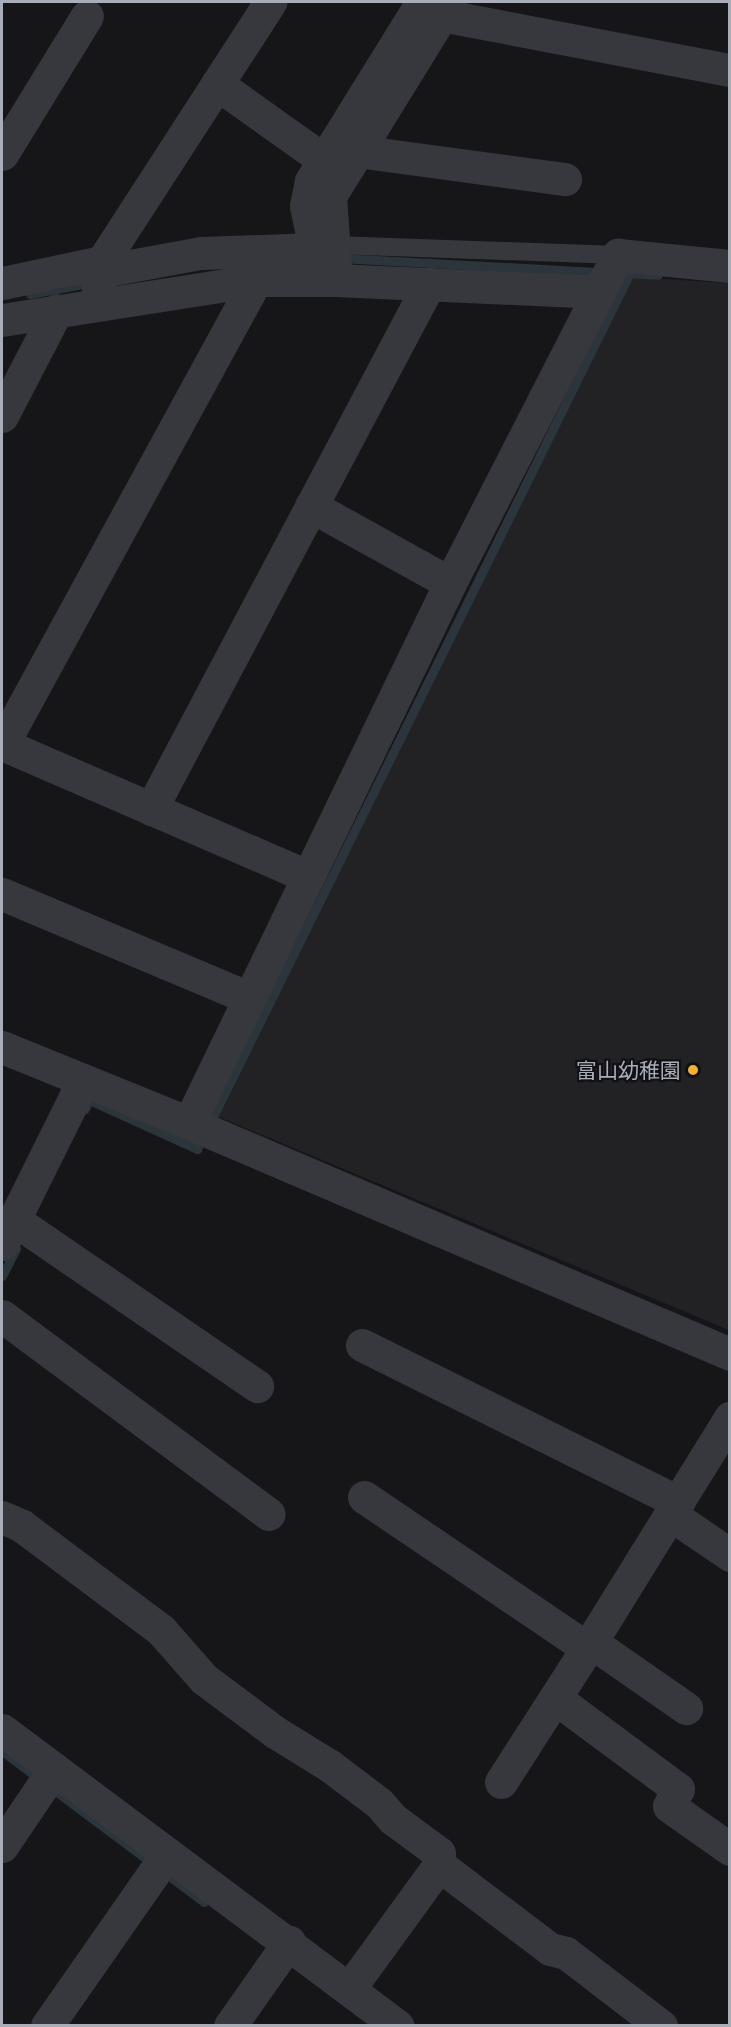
<!DOCTYPE html>
<meta charset="utf-8">
<style>
body{margin:0}
#map{position:relative;width:731px;height:2027px;overflow:hidden;background:#161618;font-family:Commissioner,"Noto Sans JP",sans-serif}
div>[style]{position:absolute}
.built>*{inset:0;background:#222225}
.stream>*{height:9px;margin:-4.5px;padding:0 4.5px;transform-origin:4.5px;border-radius:4.5px;background:#2c353c}
.lane>*{height:18px;margin:-9px;padding:0 9px;transform-origin:9px;border-radius:9px;background:#37383d}
.street>*{height:33px;margin:-16.5px;padding:0 16.5px;transform-origin:16.5px;border-radius:16.5px;background:#37383d}
.dots>*{width:16px;height:16px;translate:-50% -50%;box-sizing:border-box;border:3px solid #111113;border-radius:50%}
span{translate:-50% -50%;white-space:nowrap;text-align:center;line-height:1.15;-webkit-text-stroke:4.5px #111113;paint-order:stroke}
.poi-label{font-size:21px;color:#a8adb8}
.right{translate:-100% -50%;text-align:right}
.frame{position:absolute;inset:0;border:3px solid #a8adb8;pointer-events:none}
</style>
<div id="map">
<div class="built">
<i style="clip-path:polygon(631px 277px,729px 283px,729px 1330px,219px 1117px)"></i>
</div>
<div class="stream">
<i style="left:339px;top:258px;width:262px;rotate:3.1deg"></i>
<i style="left:624px;top:273px;width:34px;rotate:3deg"></i>
<i style="left:30px;top:294px;width:64px;rotate:-10.8deg"></i>
<i style="left:85px;top:1109px;width:10px;rotate:-66deg"></i>
<i style="left:89px;top:1100px;width:119px;rotate:24.4deg"></i>
<i style="left:197px;top:1149px;width:8px;rotate:-67deg"></i>
<i style="left:214px;top:1115px;width:939px;rotate:-63.71deg"></i>
<i style="left:2px;top:1276px;width:31px;rotate:-63deg"></i>
<i style="left:2px;top:1751px;width:252px;rotate:36.8deg"></i>
</div>
<div class="lane">
<i style="left:334px;top:245px;width:284px;rotate:2deg"></i>
</div>
<div class="street">
<i style="left:441px;top:15px;width:294px;rotate:10.8deg"></i>
<i style="left:217px;top:84px;width:131px;rotate:35.4deg"></i>
<i style="left:357px;top:151px;width:210px;rotate:7.7deg"></i>
<i style="left:2px;top:154px;width:162px;rotate:-58.4deg"></i>
<i style="left:315px;top:249px;width:44px;rotate:-101.8deg"></i>
<i style="left:306px;top:206px;width:25px;rotate:-79deg"></i>
<i style="left:311px;top:181px;width:211px;rotate:-58.2deg"></i>
<i style="left:97px;top:272px;width:106px;rotate:-10.4deg"></i>
<i style="left:201px;top:253px;width:114px;rotate:-2deg"></i>
<i style="left:315px;top:249px;width:19px;rotate:-12deg"></i>
<i style="left:336px;top:280px;width:84px;rotate:-94.1deg"></i>
<i style="left:330px;top:196px;width:228px;rotate:-58.3deg"></i>
<i style="left:2px;top:283px;width:102px;rotate:-11.9deg"></i>
<i style="left:99px;top:304px;width:32px;rotate:-94deg"></i>
<i style="left:97px;top:272px;width:11px;rotate:-63deg"></i>
<i style="left:102px;top:262px;width:310px;rotate:-57.1deg"></i>
<i style="left:2px;top:320px;width:257px;rotate:-8.9deg"></i>
<i style="left:256px;top:280px;width:80px"></i>
<i style="left:336px;top:280px;width:264px;rotate:2.6deg"></i>
<i style="left:2px;top:416px;width:119px;rotate:-62.6deg"></i>
<i style="left:311px;top:506px;width:159px;rotate:29deg"></i>
<i style="left:2px;top:744px;width:332px;rotate:23.4deg"></i>
<i style="left:2px;top:745px;width:530px;rotate:-61.36deg"></i>
<i style="left:151px;top:809px;width:594px;rotate:-62.1deg"></i>
<i style="left:2px;top:894px;width:268px;rotate:22.8deg"></i>
<i style="left:2px;top:1047px;width:202px;rotate:22.1deg"></i>
<i style="left:189px;top:1123px;width:588px;rotate:23.12deg"></i>
<i style="left:189px;top:1123px;width:600px;rotate:-64.2deg"></i>
<i style="left:450px;top:583px;width:369px;rotate:-62.9deg"></i>
<i style="left:618px;top:255px;width:113px;rotate:5.6deg"></i>
<i style="left:13px;top:1219px;width:296px;rotate:34.4deg"></i>
<i style="left:2px;top:1244px;width:182px;rotate:-63.6deg"></i>
<i style="left:2px;top:1316px;width:332px;rotate:36.6deg"></i>
<i style="left:362px;top:1345px;width:353px;rotate:26.4deg"></i>
<i style="left:364px;top:1497px;width:269px;rotate:34.1deg"></i>
<i style="left:670px;top:1514px;width:73px;rotate:34.3deg"></i>
<i style="left:2px;top:1517px;width:22px;rotate:24deg"></i>
<i style="left:22px;top:1526px;width:174px;rotate:36.8deg"></i>
<i style="left:161px;top:1630px;width:65px;rotate:48.7deg"></i>
<i style="left:204px;top:1679px;width:89px;rotate:36.7deg"></i>
<i style="left:275px;top:1732px;width:65px;rotate:31.7deg"></i>
<i style="left:330px;top:1766px;width:61px;rotate:37.1deg"></i>
<i style="left:379px;top:1803px;width:21px;rotate:49deg"></i>
<i style="left:393px;top:1819px;width:57px;rotate:36.5deg"></i>
<i style="left:439px;top:1853px;width:12px;rotate:90deg"></i>
<i style="left:439px;top:1865px;width:139px;rotate:37.1deg"></i>
<i style="left:550px;top:1949px;width:16px;rotate:14deg"></i>
<i style="left:566px;top:1953px;width:120px;rotate:37.5deg"></i>
<i style="left:591px;top:1642px;width:116px;rotate:34.8deg"></i>
<i style="left:555px;top:1698px;width:153px;rotate:36.5deg"></i>
<i style="left:678px;top:1789px;width:19px;rotate:118deg"></i>
<i style="left:669px;top:1806px;width:75px;rotate:35.2deg"></i>
<i style="left:2px;top:1730px;width:494px;rotate:36.8deg"></i>
<i style="left:501px;top:1782px;width:166px;rotate:-57.3deg"></i>
<i style="left:591px;top:1642px;width:264px;rotate:-58.2deg"></i>
<i style="left:2px;top:1846px;width:93px;rotate:-56deg"></i>
<i style="left:349px;top:1989px;width:153px;rotate:-54deg"></i>
<i style="left:47px;top:2026px;width:210px;rotate:-55.1deg"></i>
<i style="left:230px;top:2026px;width:103px;rotate:-54.9deg"></i>
</div>
<div class="dots">
<i style="left:693px;top:1070px;background:#f2b134"></i>
</div>
<div class="poi-label">
<span class="right" style="left:681px;top:1070px">富山幼稚園</span>
</div>
<div class="frame"></div>
</div>
